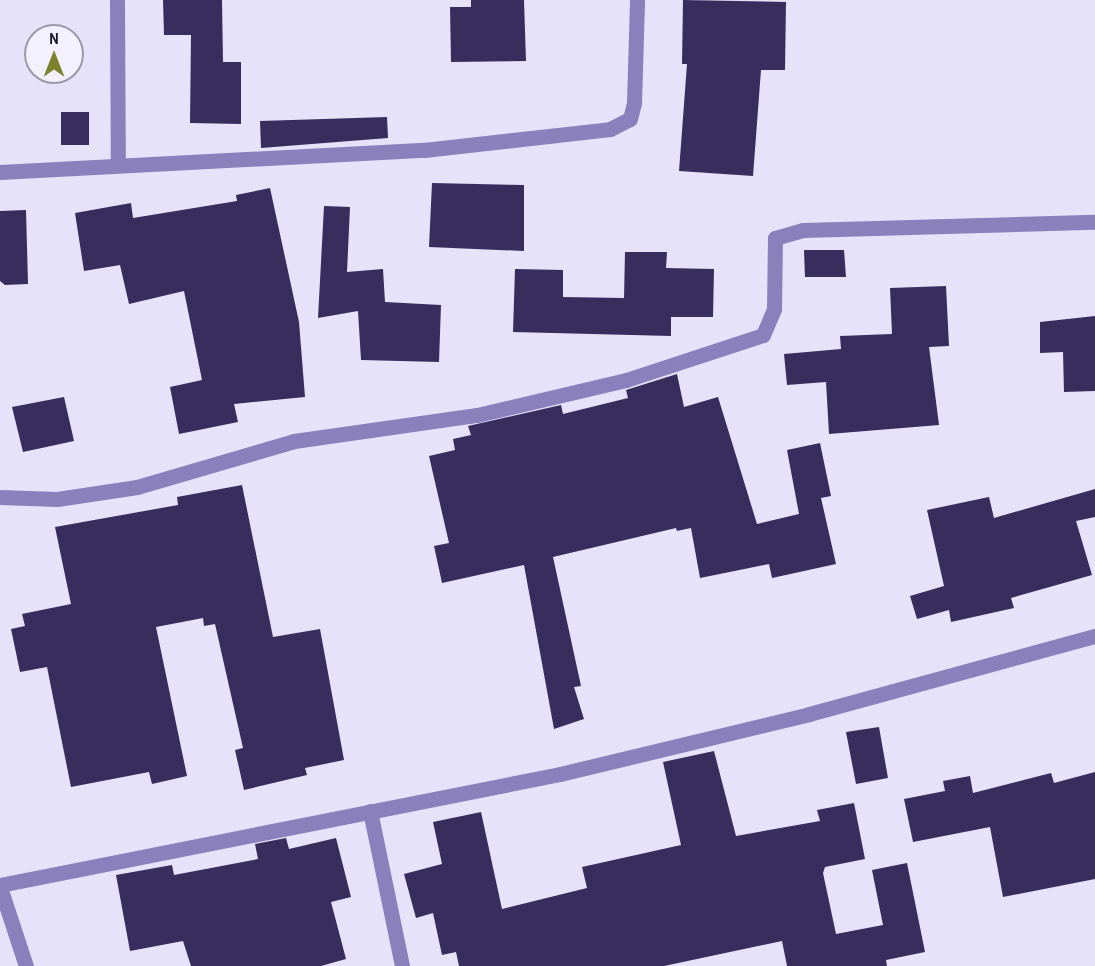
<!DOCTYPE html>
<style>
body{margin:0}
#map{position:relative;width:1095px;height:966px;overflow:hidden;background:#e5e2fa;font-family:"Archivo Narrow",sans-serif}
div>[style]{position:absolute}
.building>*{inset:0;background:#382e5d}
.street>*{height:15px;margin:-7.5px;padding:0 7.5px;transform-origin:7.5px;border-radius:7.5px;background:#8a80bb}
span{translate:-50% -50%;white-space:nowrap;text-align:center;line-height:1.15;-webkit-text-stroke:6px #f2f1fd;paint-order:stroke}
.north{position:absolute;left:24px;top:24px;width:60px;height:60px;box-sizing:border-box;background:#f2f1fd;border:2px solid #9b99a8;border-radius:50%;rotate:0deg;font-size:16px;font-weight:700;line-height:24px;text-align:center;color:#181429}
.north::after{content:'';display:block;margin:auto;width:21px;height:27px;background:#7e812b;clip-path:polygon(50% 0,100% 100%,50% 72%,0 100%)}
</style>
<div id="map">
<div class="building">
<i style="clip-path:polygon(163px 0,222px 0,223px 62px,241px 62px,241px 124px,190px 123px,191px 35px,164px 35px)"></i>
<i style="clip-path:polygon(471px 0,524px 0,526px 61px,451px 62px,450px 7px,471px 7px)"></i>
<i style="clip-path:polygon(683px 0,786px 2px,785px 70px,761px 70px,753px 176px,679px 171px,687px 64px,682px 64px)"></i>
<i style="clip-path:polygon(61px 112px,89px 112px,89px 145px,61px 145px)"></i>
<i style="clip-path:polygon(387px 117px,388px 138px,261px 148px,260px 121px)"></i>
<i style="clip-path:polygon(432px 183px,524px 185px,524px 251px,429px 247px)"></i>
<i style="clip-path:polygon(270px 188px,299px 322px,305px 397px,234px 404px,238px 422px,179px 434px,170px 387px,202px 380px,184px 291px,129px 304px,120px 265px,84px 271px,75px 213px,131px 203px,133px 218px,237px 201px,236px 195px)"></i>
<i style="clip-path:polygon(324px 206px,350px 207px,347px 272px,383px 269px,385px 302px,441px 305px,439px 362px,361px 360px,358px 311px,318px 318px)"></i>
<i style="clip-path:polygon(26px 210px,28px 284px,5px 285px,0 281px,0 211px)"></i>
<i style="clip-path:polygon(804px 250px,844px 250px,846px 277px,805px 277px)"></i>
<i style="clip-path:polygon(625px 252px,667px 252px,666px 268px,714px 269px,713px 317px,671px 317px,671px 336px,513px 332px,515px 269px,563px 270px,563px 297px,624px 298px)"></i>
<i style="clip-path:polygon(946px 286px,949px 346px,929px 347px,939px 425px,829px 434px,826px 382px,787px 385px,784px 354px,841px 349px,840px 336px,892px 334px,890px 288px)"></i>
<i style="clip-path:polygon(1095px 316px,1095px 391px,1064px 392px,1063px 352px,1040px 353px,1040px 322px)"></i>
<i style="clip-path:polygon(677px 374px,684px 407px,718px 397px,757px 524px,799px 514px,787px 450px,820px 443px,831px 496px,821px 498px,836px 564px,772px 578px,769px 564px,700px 578px,691px 528px,677px 531px,676px 528px,553px 557px,581px 686px,574px 687px,584px 719px,554px 729px,524px 565px,442px 583px,434px 546px,449px 543px,429px 456px,455px 450px,453px 439px,471px 435px,468px 426px,561px 405px,563px 414px,628px 398px,626px 390px)"></i>
<i style="clip-path:polygon(64px 397px,74px 441px,23px 452px,12px 407px)"></i>
<i style="clip-path:polygon(242px 485px,273px 637px,320px 629px,344px 760px,305px 768px,307px 775px,244px 790px,235px 750px,243px 748px,215px 624px,204px 626px,203px 618px,156px 627px,187px 776px,152px 784px,149px 772px,71px 787px,47px 667px,20px 672px,11px 629px,25px 626px,22px 614px,71px 604px,55px 527px,178px 505px,177px 497px)"></i>
<i style="clip-path:polygon(1095px 489px,1095px 517px,1076px 521px,1092px 575px,1011px 598px,1014px 608px,951px 622px,949px 610px,917px 619px,910px 596px,944px 586px,927px 510px,989px 497px,994px 518px)"></i>
<i style="clip-path:polygon(879px 727px,888px 778px,856px 784px,846px 732px)"></i>
<i style="clip-path:polygon(714px 751px,736px 836px,820px 821px,817px 810px,854px 803px,865px 859px,825px 867px,823px 873px,836px 934px,883px 925px,872px 870px,907px 863px,925px 952px,886px 960px,887px 966px,787px 966px,782px 941px,664px 966px,459px 966px,456px 952px,442px 955px,433px 913px,416px 918px,404px 874px,442px 864px,433px 822px,481px 812px,502px 909px,587px 888px,582px 867px,681px 845px,663px 762px)"></i>
<i style="clip-path:polygon(1095px 772px,1095px 879px,1003px 897px,990px 827px,913px 842px,904px 799px,945px 791px,943px 781px,970px 776px,973px 793px,1051px 773px,1054px 783px)"></i>
<i style="clip-path:polygon(286px 838px,289px 849px,336px 838px,351px 897px,331px 902px,346px 959px,321px 966px,191px 966px,183px 941px,130px 951px,116px 875px,172px 865px,174px 875px,258px 859px,255px 844px)"></i>
</div>
<div class="street">
<i style="left:117px;top:0;width:165px;rotate:89.7deg"></i>
<i style="left:0;top:172px;width:425px;rotate:-3deg"></i>
<i style="left:424px;top:150px;width:187px;rotate:-6.4deg"></i>
<i style="left:610px;top:129px;width:22px;rotate:-27deg"></i>
<i style="left:630px;top:119px;width:16px;rotate:-76deg"></i>
<i style="left:634px;top:103px;width:103px;rotate:-88.3deg"></i>
<i style="left:0;top:497px;width:57px;rotate:2deg"></i>
<i style="left:57px;top:499px;width:81px;rotate:-8.5deg"></i>
<i style="left:137px;top:487px;width:164px;rotate:-16.3deg"></i>
<i style="left:294px;top:441px;width:185px;rotate:-8.1deg"></i>
<i style="left:477px;top:415px;width:153px;rotate:-13.2deg"></i>
<i style="left:626px;top:380px;width:144px;rotate:-18.2deg"></i>
<i style="left:763px;top:335px;width:28px;rotate:-67deg"></i>
<i style="left:774px;top:309px;width:71px;rotate:-89.2deg"></i>
<i style="left:775px;top:238px;width:29px;rotate:-16deg"></i>
<i style="left:803px;top:230px;width:292px;rotate:-1.6deg"></i>
<i style="left:370px;top:811px;width:158px;rotate:78.3deg"></i>
<i style="left:0;top:885px;width:571px;rotate:-11.21deg"></i>
<i style="left:560px;top:774px;width:256px;rotate:-13.5deg"></i>
<i style="left:809px;top:714px;width:296px;rotate:-15.3deg"></i>
<i style="left:0;top:887px;width:83px;rotate:71.8deg"></i>
</div>
<div class="north">N</div>
</div>
